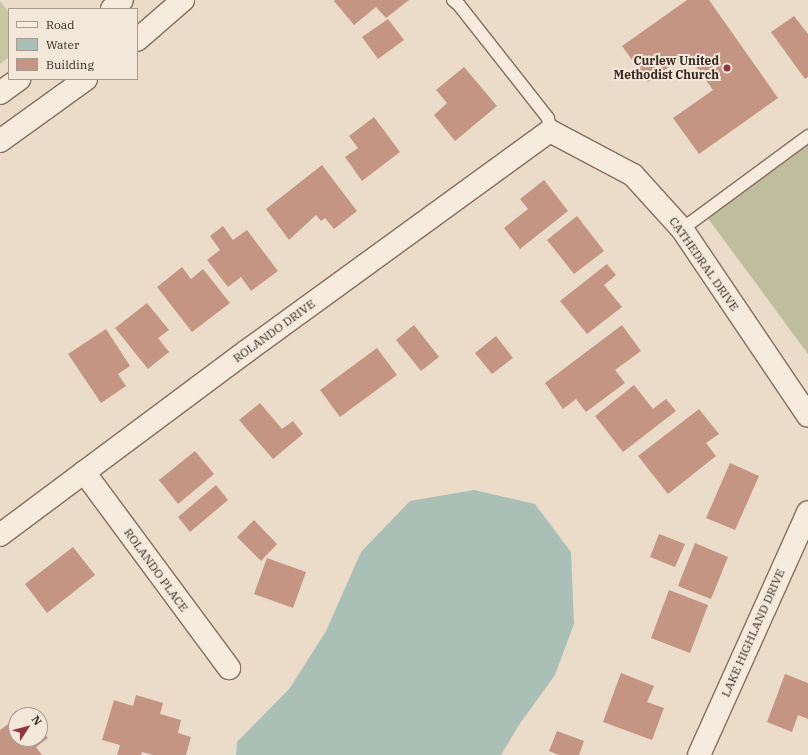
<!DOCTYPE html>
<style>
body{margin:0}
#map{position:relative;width:808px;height:755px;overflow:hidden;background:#ebdcca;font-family:"IBM Plex Serif",serif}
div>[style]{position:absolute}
.green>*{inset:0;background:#c9c79f}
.cemetery>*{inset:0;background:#bebd9d}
.water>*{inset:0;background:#aac0b6}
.building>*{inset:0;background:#c59584}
.roads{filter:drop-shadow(1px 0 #866e60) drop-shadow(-1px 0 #866e60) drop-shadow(0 1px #866e60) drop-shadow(0 -1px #866e60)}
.service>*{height:12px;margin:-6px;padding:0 6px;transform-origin:6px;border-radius:6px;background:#f6ebdd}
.minor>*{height:22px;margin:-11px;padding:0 11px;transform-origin:11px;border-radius:11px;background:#f6ebdd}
.secondary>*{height:22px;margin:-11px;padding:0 11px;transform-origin:11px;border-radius:11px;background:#f6ebdd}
.dots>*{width:11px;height:11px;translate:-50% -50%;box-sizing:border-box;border:2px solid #f3e7d9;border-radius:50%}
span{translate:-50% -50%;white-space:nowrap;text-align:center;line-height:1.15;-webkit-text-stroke:4px #f3e7d9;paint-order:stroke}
.poi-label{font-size:12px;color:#382922;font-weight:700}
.right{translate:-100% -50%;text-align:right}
.street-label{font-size:12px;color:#382922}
.legend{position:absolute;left:8px;top:8px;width:130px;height:72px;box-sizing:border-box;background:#f3e7d9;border:1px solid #a89b90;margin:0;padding:5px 7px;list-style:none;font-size:12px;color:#382922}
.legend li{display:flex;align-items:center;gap:8px;height:20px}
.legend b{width:20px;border:1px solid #a89b90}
.north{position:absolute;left:8px;top:707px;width:40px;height:40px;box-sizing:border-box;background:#f3e7d9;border:1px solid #a89b90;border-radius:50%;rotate:54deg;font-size:11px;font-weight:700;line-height:16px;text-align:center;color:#382922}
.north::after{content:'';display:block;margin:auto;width:14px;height:18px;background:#903544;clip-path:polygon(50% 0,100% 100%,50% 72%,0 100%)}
</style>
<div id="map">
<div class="green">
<i style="clip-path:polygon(0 1px,9px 13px,9px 57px,0 64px)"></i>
</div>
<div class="cemetery">
<i style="clip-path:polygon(808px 136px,808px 354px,704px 213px)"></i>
</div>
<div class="water">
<i style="clip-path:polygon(474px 490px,535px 504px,571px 552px,574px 624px,555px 675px,519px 725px,501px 755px,236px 755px,237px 742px,290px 688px,326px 631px,361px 552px,410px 501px)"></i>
</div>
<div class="building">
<i style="clip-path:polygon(335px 0,409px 0,386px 18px,376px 7px,354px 25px,334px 1px)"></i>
<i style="clip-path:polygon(687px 0,709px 0,778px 98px,699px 154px,673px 118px,713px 90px,687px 54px,648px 82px,622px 46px)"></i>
<i style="clip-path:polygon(794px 16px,808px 34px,808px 77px,805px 79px,771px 32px)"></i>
<i style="clip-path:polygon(388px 19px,404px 40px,378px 59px,362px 37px)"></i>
<i style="clip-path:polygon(464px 67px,497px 106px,455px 141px,434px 115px,447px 103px,436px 90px)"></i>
<i style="clip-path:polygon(374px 117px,400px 152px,362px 181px,345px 157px,358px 148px,349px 136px)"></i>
<i style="clip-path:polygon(322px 165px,357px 211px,334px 229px,325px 218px,321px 221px,316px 215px,289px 240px,266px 209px)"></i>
<i style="clip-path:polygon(544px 180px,568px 211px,520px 249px,504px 228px,528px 209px,520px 199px)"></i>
<i style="clip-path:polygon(577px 216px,604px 251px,574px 274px,547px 240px)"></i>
<i style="clip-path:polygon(223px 226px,233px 240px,247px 230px,278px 271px,251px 291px,241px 277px,228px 287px,207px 260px,220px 250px,210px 236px)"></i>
<i style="clip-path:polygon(607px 264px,616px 275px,604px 285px,622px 307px,587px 334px,560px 301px)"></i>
<i style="clip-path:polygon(182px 267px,191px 279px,203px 269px,230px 303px,192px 332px,157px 287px)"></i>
<i style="clip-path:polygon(147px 303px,169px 330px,158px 338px,169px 352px,148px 369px,115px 328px)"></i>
<i style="clip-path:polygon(414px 325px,439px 357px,421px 371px,396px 340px)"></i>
<i style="clip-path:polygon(622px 325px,641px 351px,615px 370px,625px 383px,586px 412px,576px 399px,563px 409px,545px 383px)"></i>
<i style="clip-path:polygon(106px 329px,130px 366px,118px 374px,126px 386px,101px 403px,68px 354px)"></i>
<i style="clip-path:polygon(496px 336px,513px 358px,492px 374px,475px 353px)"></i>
<i style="clip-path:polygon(377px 348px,397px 375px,340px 417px,320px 390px)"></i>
<i style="clip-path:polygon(634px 385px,653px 409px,666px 399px,676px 411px,623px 452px,595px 416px)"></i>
<i style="clip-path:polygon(260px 403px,282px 429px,293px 421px,303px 434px,273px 459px,239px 420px)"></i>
<i style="clip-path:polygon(699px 409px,719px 434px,706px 443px,716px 456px,668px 494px,638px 456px)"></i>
<i style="clip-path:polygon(195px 451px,214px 474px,178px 504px,159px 480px)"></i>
<i style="clip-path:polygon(730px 463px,759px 476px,735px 530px,706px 518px)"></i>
<i style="clip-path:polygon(216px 485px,228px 500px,190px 532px,178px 517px)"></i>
<i style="clip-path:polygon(254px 520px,277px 544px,261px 561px,237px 537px)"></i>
<i style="clip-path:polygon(659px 534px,685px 544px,675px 567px,650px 557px)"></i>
<i style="clip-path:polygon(695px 543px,728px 557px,711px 599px,678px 586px)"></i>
<i style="clip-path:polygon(73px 547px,95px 575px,47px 613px,25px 584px)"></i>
<i style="clip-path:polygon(267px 558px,306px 572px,293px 608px,254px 594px)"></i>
<i style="clip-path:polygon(669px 590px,708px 605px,690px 653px,651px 638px)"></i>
<i style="clip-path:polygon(621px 673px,654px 686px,647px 702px,664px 708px,652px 740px,603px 722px)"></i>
<i style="clip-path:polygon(785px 674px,808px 683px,808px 719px,798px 715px,792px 732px,767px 722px)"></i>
<i style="clip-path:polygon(136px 695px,163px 703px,160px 714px,181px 720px,178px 733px,191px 737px,186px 755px,153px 755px,142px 752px,141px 755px,117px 755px,120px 745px,102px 740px,114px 700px,133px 706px)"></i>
<i style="clip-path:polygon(16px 718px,16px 739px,40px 739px,40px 728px,48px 738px,36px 747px,42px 755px,0 755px,0 730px)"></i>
<i style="clip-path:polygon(557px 731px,584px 741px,579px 755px,559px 755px,549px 751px)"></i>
</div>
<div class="roads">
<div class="service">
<i style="left:453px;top:0;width:8px;rotate:40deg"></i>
<i style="left:459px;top:5px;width:144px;rotate:51.8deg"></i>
<i style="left:548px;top:118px;width:13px;rotate:81deg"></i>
<i style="left:682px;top:229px;width:157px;rotate:-36.4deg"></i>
</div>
<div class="minor">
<i style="left:84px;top:472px;width:244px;rotate:53.5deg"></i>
<i style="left:0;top:535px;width:308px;rotate:-36.7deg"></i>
<i style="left:247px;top:351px;width:374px;rotate:-36deg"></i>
<i style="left:550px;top:131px;width:94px;rotate:27.9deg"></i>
<i style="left:633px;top:175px;width:73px;rotate:47.8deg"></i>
<i style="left:682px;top:229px;width:225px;rotate:56deg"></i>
<i style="left:699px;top:755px;width:266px;rotate:-65.8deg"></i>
</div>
<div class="secondary">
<i style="left:112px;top:9px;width:13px;rotate:-42deg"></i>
<i style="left:137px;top:40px;width:61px;rotate:-41deg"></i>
<i style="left:0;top:93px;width:24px;rotate:-36deg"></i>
<i style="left:0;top:141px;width:106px;rotate:-35.8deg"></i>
</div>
</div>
<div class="dots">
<i style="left:727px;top:68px;background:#903544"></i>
</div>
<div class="poi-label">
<span class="right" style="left:719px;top:68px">Curlew United<br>Methodist Church</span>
</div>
<div class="street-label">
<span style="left:704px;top:264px;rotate:55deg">CATHEDRAL DRIVE</span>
<span style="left:274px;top:331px;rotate:-36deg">ROLANDO DRIVE</span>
<span style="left:156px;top:570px;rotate:54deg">ROLANDO PLACE</span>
<span style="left:753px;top:633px;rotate:-66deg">LAKE HIGHLAND DRIVE</span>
</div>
<ul class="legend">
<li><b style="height:5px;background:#f6ebdd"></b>Road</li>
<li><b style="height:11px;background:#aac0b6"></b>Water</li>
<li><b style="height:11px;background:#c59584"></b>Building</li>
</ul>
<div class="north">N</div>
</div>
